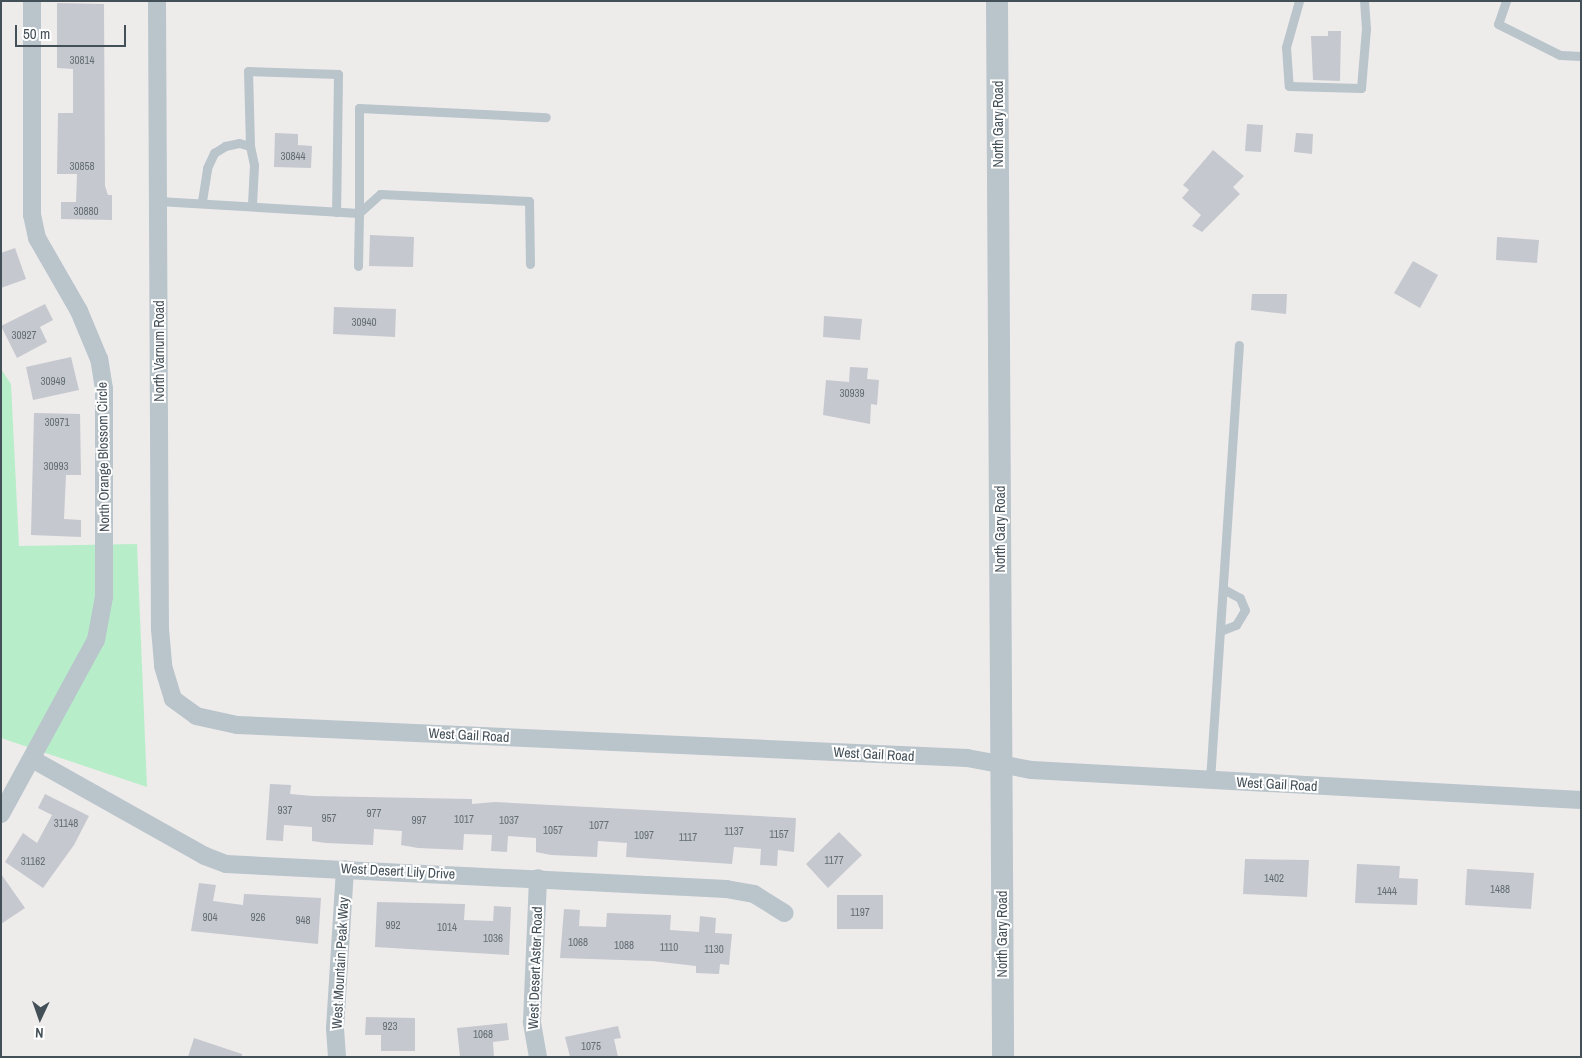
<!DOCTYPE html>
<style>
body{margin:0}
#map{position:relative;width:1582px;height:1058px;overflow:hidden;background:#eeebeb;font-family:"Archivo Narrow",sans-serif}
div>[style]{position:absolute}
.green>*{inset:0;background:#b8edca}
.building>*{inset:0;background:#c5c8ce}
.service>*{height:9px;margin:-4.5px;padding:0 4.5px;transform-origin:4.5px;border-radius:4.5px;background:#b9c4cb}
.minor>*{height:18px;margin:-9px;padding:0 9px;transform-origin:9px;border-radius:9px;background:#b9c4cb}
.tertiary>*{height:22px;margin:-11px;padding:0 11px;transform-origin:11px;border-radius:11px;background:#b9c4cb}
span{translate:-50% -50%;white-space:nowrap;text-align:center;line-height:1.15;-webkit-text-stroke:4px #fff;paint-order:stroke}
.number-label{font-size:11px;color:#646e76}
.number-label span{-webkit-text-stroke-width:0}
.street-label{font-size:14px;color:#445058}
.frame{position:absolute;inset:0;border:2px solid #445058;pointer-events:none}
.north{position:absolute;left:15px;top:993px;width:50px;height:50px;-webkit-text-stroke:4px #fff;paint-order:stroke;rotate:183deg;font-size:14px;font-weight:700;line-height:20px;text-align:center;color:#445058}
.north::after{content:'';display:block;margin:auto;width:18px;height:22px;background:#445058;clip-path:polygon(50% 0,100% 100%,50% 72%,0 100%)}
.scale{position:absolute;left:15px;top:25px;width:111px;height:22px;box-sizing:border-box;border:2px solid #445058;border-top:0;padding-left:6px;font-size:15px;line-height:18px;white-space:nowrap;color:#445058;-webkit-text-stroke:4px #fff;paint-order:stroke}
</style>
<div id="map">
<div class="green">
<i style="clip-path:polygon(1px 369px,11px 384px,19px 546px,137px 544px,147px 787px,1px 738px)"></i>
</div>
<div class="building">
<i style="clip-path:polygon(57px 3px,104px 4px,105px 186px,108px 195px,112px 195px,112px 220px,61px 219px,61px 202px,76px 202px,77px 174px,57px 174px,58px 113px,73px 113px,73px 69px,57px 68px)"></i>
<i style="clip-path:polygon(1328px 31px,1341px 31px,1340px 81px,1313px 80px,1311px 36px,1328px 36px)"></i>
<i style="clip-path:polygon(1247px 124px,1263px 125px,1261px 152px,1245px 151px)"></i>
<i style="clip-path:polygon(275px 133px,298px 134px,298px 145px,312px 146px,311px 168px,274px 167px)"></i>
<i style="clip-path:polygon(1296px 133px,1313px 134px,1312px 154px,1294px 152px)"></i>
<i style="clip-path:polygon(1213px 150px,1244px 176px,1233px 187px,1240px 194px,1202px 232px,1192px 226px,1201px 215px,1182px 198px,1189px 190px,1183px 185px)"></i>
<i style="clip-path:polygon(370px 235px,414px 237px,413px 267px,369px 266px)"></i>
<i style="clip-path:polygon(1497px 237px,1539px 240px,1537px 263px,1496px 260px)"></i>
<i style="clip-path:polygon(15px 248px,26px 279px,1px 288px,1px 253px)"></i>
<i style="clip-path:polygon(1413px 261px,1438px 275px,1420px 308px,1394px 293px)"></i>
<i style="clip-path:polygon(1252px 294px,1287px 294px,1286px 314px,1251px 310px)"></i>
<i style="clip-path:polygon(45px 304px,53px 320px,40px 327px,47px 342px,17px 358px,1px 326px)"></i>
<i style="clip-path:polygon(334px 307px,396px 309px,395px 337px,333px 334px)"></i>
<i style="clip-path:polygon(824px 316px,862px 319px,860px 340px,823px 337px)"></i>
<i style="clip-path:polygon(71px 357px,79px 390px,33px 400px,26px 367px)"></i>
<i style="clip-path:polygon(850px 367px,868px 368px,867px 379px,879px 380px,877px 405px,871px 404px,870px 424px,823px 415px,826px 380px,849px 382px)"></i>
<i style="clip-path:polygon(34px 413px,80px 414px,81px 475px,66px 475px,64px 519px,81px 520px,81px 537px,31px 535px)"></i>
<i style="clip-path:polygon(270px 784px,291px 785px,290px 794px,313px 796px,472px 799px,472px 804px,495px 802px,796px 818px,794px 852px,778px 850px,777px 866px,760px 865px,761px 849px,734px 847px,732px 864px,626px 857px,627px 843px,598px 841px,597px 857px,551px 855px,536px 852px,536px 838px,508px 836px,507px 852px,491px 851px,492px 835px,464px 834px,463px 850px,418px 848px,401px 845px,402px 831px,374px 829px,373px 845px,326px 843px,312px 841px,312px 827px,284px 825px,283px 841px,266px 840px)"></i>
<i style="clip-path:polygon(45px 794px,89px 816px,74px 845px,43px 888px,5px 862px,23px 833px,37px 843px,52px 815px,38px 808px)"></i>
<i style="clip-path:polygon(839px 832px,862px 855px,828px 888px,806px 864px)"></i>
<i style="clip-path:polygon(1245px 859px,1309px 860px,1307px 897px,1243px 894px)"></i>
<i style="clip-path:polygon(1357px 864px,1400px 866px,1399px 878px,1418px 879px,1417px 905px,1355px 903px)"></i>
<i style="clip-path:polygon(1467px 869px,1534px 873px,1531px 909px,1465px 905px)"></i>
<i style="clip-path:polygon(1px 874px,25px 908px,1px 924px)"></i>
<i style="clip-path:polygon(199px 883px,216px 885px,213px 901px,243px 905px,244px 894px,321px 898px,318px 944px,191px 931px)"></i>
<i style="clip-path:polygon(837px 895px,883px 895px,883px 929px,837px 929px)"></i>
<i style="clip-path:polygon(377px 902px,465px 904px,464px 920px,493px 921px,494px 906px,511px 907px,509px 955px,375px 947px)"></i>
<i style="clip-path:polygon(564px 909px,580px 910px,579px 926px,606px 927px,607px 913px,671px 915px,670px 930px,699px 932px,700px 916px,716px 918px,715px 933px,732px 934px,729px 965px,720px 964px,719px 974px,696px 973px,696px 966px,652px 961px,560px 958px)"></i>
<i style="clip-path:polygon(366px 1017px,415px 1018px,415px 1051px,381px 1051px,381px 1035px,365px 1035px)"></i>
<i style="clip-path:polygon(507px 1023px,509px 1040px,493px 1042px,494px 1057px,460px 1057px,457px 1028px)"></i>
<i style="clip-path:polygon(618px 1026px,621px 1038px,614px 1039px,618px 1057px,570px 1057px,565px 1037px)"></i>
<i style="clip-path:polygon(194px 1038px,242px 1054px,242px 1057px,188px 1057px)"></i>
</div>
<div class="service">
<i style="left:1299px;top:1px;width:48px;rotate:105.8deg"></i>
<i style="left:1286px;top:47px;width:39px;rotate:86deg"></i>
<i style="left:1289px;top:86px;width:72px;rotate:1.6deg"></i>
<i style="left:1361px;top:88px;width:59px;rotate:-85.2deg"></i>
<i style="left:1366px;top:29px;width:28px;rotate:-94deg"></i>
<i style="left:1506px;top:1px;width:24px;rotate:109deg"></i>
<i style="left:1498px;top:24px;width:69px;rotate:26.6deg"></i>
<i style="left:1560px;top:55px;width:21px;rotate:3deg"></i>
<i style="left:250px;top:146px;width:75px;rotate:-91.5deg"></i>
<i style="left:248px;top:71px;width:90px;rotate:1.9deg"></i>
<i style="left:338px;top:74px;width:138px;rotate:90.8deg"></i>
<i style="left:158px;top:201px;width:201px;rotate:3.4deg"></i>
<i style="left:359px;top:213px;width:53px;rotate:91.1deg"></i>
<i style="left:202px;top:201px;width:33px;rotate:-81deg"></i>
<i style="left:207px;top:168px;width:17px;rotate:-65deg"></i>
<i style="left:214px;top:153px;width:13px;rotate:-32deg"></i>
<i style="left:225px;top:146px;width:14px;rotate:-12deg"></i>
<i style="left:239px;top:143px;width:11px;rotate:15deg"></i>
<i style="left:250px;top:146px;width:19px;rotate:78deg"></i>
<i style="left:254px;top:165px;width:40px;rotate:92.9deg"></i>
<i style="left:359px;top:213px;width:105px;rotate:-90deg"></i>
<i style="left:359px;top:108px;width:187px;rotate:2.8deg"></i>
<i style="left:359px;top:213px;width:28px;rotate:-42deg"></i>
<i style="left:380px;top:194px;width:149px;rotate:2.7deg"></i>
<i style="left:529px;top:201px;width:63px;rotate:89.1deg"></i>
<i style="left:1220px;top:631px;width:17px;rotate:-21deg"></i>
<i style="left:1236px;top:625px;width:17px;rotate:-59deg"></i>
<i style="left:1245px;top:610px;width:13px;rotate:-113deg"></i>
<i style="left:1240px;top:598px;width:19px;rotate:-152deg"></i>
<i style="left:1210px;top:780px;width:436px;rotate:-86.2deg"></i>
</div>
<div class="minor">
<i style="left:157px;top:1px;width:628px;rotate:89.73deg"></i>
<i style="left:160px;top:629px;width:37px;rotate:85deg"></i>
<i style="left:163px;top:666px;width:34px;rotate:73deg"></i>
<i style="left:173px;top:699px;width:29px;rotate:36deg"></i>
<i style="left:196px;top:716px;width:42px;rotate:12.4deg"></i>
<i style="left:237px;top:725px;width:731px;rotate:2.59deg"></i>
<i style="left:967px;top:758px;width:66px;rotate:10.5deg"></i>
<i style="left:1032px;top:770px;width:550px;rotate:3.13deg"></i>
<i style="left:32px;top:759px;width:198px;rotate:29.3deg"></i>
<i style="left:205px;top:856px;width:22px;rotate:21deg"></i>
<i style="left:226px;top:864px;width:501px;rotate:2.86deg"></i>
<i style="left:726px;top:889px;width:28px;rotate:10deg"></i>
<i style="left:754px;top:894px;width:36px;rotate:32deg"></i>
<i style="left:1px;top:814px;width:198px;rotate:-61.4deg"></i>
<i style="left:96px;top:640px;width:44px;rotate:-79.5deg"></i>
<i style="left:104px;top:597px;width:208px;rotate:-90deg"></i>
<i style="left:104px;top:389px;width:30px;rotate:-99deg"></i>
<i style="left:99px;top:359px;width:52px;rotate:-112.6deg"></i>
<i style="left:79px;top:311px;width:84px;rotate:-119.9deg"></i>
<i style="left:37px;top:238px;width:24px;rotate:-102deg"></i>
<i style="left:32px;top:215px;width:214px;rotate:-90deg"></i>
<i style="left:337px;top:1057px;width:29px;rotate:-94deg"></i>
<i style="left:335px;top:1028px;width:159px;rotate:-86.4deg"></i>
<i style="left:538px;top:1057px;width:36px;rotate:-100deg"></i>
<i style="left:532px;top:1022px;width:144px;rotate:-87.6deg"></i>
</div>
<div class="tertiary">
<i style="left:997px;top:1px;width:1056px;rotate:89.67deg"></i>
</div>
<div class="number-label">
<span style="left:82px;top:60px">30814</span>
<span style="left:293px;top:156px">30844</span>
<span style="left:82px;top:166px">30858</span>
<span style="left:86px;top:211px">30880</span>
<span style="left:364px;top:322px">30940</span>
<span style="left:24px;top:335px">30927</span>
<span style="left:53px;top:381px">30949</span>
<span style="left:852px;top:393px">30939</span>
<span style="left:57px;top:422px">30971</span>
<span style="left:56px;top:466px">30993</span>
<span style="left:285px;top:810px">937</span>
<span style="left:374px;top:813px">977</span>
<span style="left:329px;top:818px">957</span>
<span style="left:464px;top:819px">1017</span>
<span style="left:419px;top:820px">997</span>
<span style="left:509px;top:820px">1037</span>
<span style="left:66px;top:823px">31148</span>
<span style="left:599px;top:825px">1077</span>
<span style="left:553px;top:830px">1057</span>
<span style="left:734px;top:831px">1137</span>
<span style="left:779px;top:834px">1157</span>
<span style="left:644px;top:835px">1097</span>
<span style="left:688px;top:837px">1117</span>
<span style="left:834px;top:860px">1177</span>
<span style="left:33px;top:861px">31162</span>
<span style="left:1274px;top:878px">1402</span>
<span style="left:1500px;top:889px">1488</span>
<span style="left:1387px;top:891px">1444</span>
<span style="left:860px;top:912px">1197</span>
<span style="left:210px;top:917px">904</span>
<span style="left:258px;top:917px">926</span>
<span style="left:303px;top:920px">948</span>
<span style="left:393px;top:925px">992</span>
<span style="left:447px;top:927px">1014</span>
<span style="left:493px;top:938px">1036</span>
<span style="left:578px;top:942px">1068</span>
<span style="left:624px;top:945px">1088</span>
<span style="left:669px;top:947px">1110</span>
<span style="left:714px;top:949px">1130</span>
<span style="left:390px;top:1026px">923</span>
<span style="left:483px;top:1034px">1068</span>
<span style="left:591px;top:1046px">1075</span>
</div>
<div class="street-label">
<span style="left:998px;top:124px;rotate:-90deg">North Gary Road</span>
<span style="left:159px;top:351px;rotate:-90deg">North Varnum Road</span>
<span style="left:103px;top:457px;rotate:-91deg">North Orange Blossom Circle</span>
<span style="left:1000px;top:529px;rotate:-90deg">North Gary Road</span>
<span style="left:469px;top:735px;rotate:3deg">West Gail Road</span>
<span style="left:874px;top:754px;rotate:3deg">West Gail Road</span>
<span style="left:1277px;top:784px;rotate:3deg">West Gail Road</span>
<span style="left:398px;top:871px;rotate:3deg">West Desert Lily Drive</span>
<span style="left:1002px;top:934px;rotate:-90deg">North Gary Road</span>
<span style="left:340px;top:963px;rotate:-87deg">West Mountain Peak Way</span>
<span style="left:535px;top:968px;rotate:-88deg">West Desert Aster Road</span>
</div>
<div class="frame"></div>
<div class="north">N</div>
<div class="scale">50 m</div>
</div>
